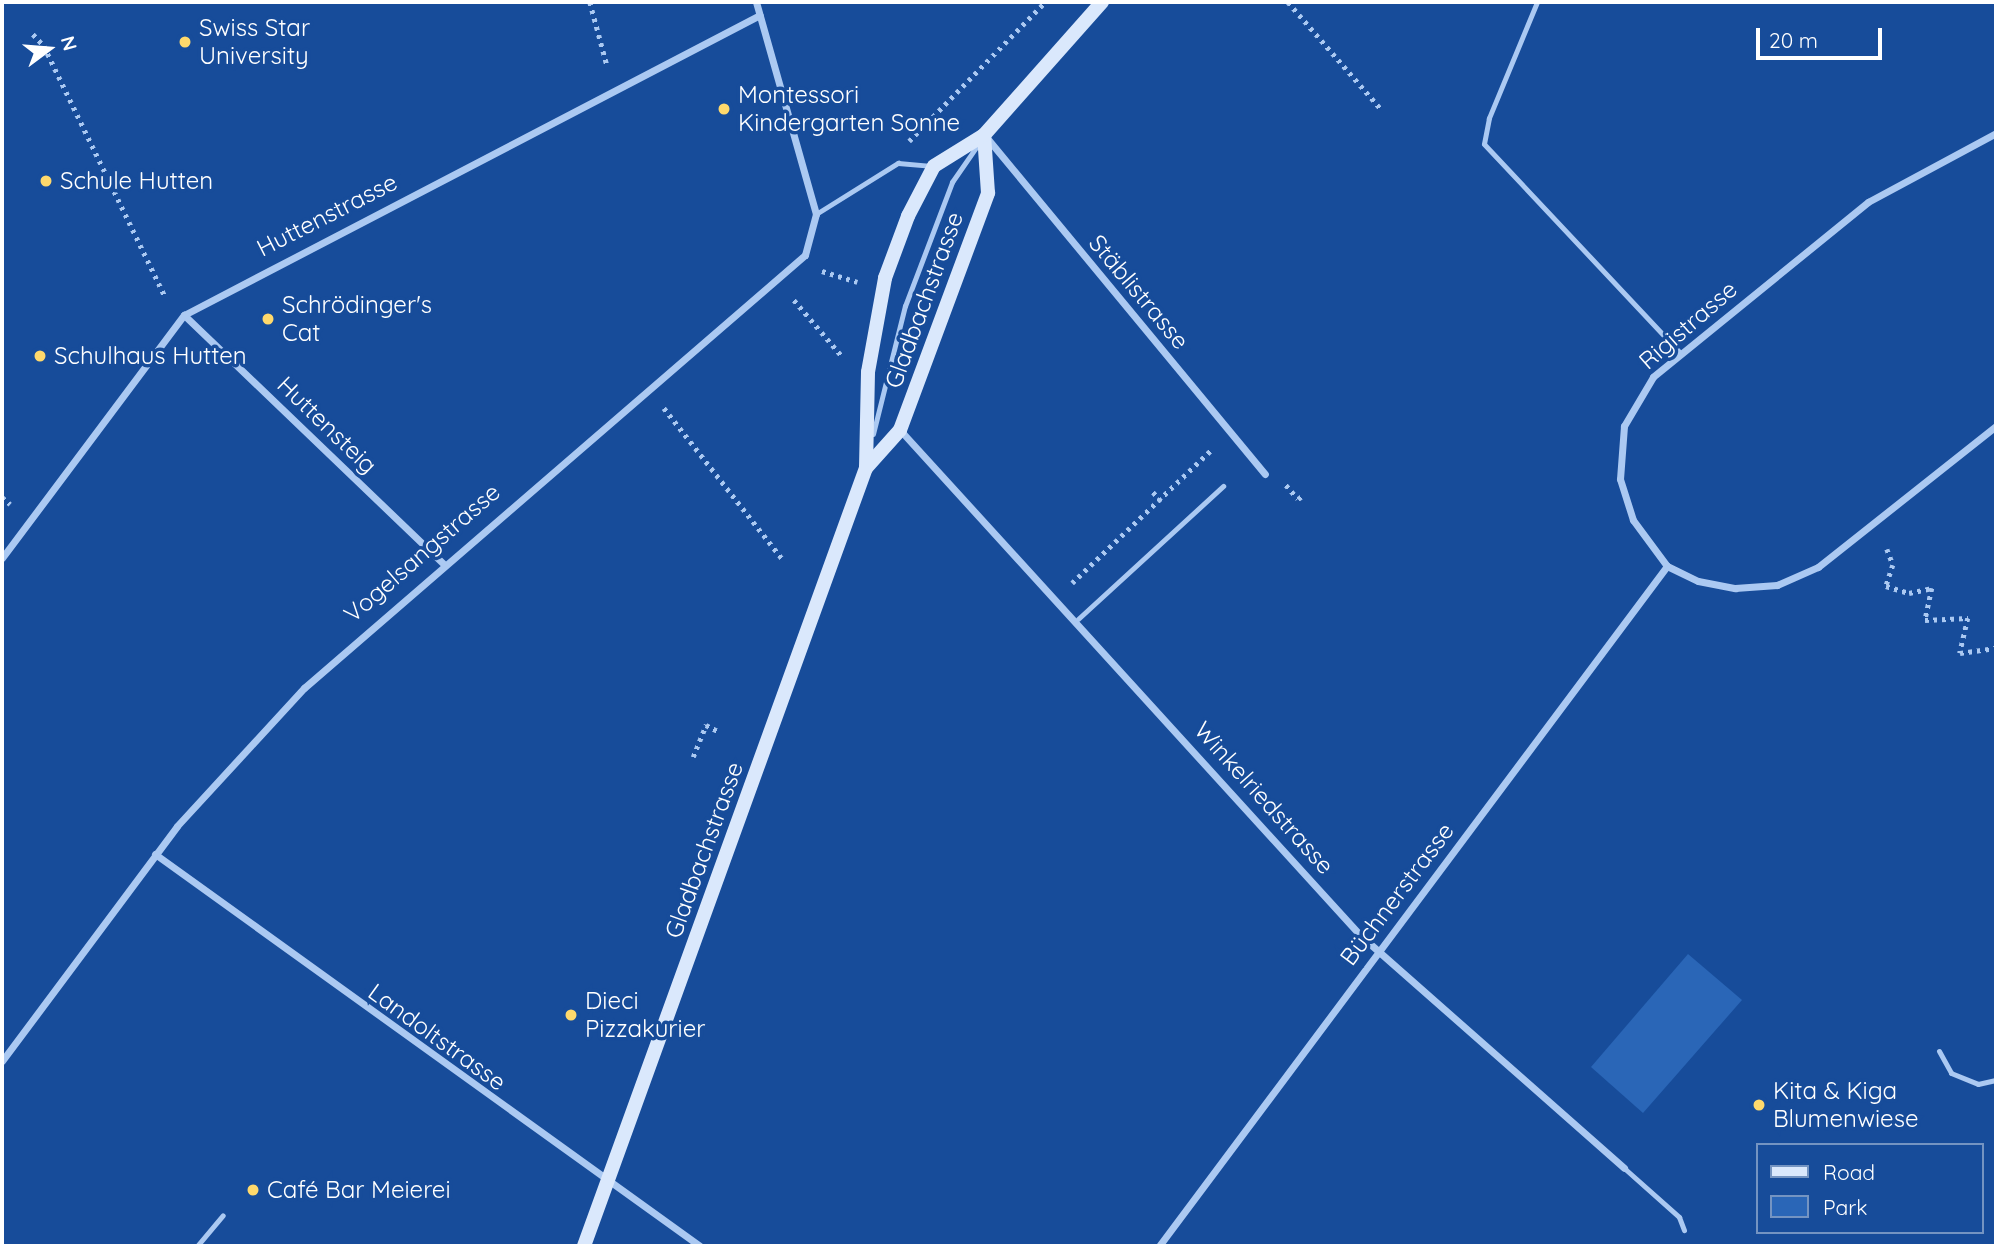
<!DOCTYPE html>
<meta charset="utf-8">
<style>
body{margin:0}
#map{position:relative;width:1998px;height:1248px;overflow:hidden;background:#174c9a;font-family:Quicksand,sans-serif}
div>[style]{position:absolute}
.green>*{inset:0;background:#2a66b7}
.path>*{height:4.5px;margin-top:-2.25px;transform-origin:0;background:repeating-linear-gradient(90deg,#abc9f2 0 3.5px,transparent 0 8.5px)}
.lane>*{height:5px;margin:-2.5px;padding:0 2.5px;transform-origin:2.5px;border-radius:2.5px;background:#abc9f2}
.street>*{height:7px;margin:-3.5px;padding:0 3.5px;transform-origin:3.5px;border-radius:3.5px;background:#abc9f2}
.secondary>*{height:14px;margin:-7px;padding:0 7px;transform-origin:7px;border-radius:7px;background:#dae8fc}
.dots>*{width:19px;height:19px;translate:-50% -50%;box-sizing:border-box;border:4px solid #174c9a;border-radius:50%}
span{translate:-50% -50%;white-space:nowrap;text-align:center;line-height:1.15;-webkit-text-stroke:7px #174c9a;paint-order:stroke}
.poi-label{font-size:24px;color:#fff}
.left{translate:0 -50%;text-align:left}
.street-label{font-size:24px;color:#fff}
.frame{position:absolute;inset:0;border:4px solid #fff;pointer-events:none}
.legend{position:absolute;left:1756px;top:1143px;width:228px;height:91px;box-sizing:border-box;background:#174c9a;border:2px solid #7494c2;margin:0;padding:9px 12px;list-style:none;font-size:21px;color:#fff}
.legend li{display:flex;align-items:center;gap:14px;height:35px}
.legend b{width:35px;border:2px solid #7494c2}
.north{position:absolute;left:14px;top:14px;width:70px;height:70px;-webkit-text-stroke:5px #174c9a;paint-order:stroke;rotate:74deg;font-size:19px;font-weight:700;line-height:28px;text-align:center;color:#fff}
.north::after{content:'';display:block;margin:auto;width:24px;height:32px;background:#fff;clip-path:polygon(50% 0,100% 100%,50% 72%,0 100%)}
.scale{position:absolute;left:1756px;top:28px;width:126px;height:32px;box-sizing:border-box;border:4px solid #fff;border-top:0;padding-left:9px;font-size:21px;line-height:24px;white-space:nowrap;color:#fff;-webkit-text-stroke:5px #174c9a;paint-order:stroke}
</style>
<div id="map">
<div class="green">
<i style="clip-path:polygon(1688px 954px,1742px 1000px,1643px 1113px,1591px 1067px)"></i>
</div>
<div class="path">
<i style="left:590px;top:2px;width:65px;rotate:74.9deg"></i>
<i style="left:1288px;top:2px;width:143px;rotate:49deg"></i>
<i style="left:33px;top:34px;width:16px;rotate:47deg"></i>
<i style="left:44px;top:46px;width:280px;rotate:64.2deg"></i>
<i style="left:909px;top:141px;width:194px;rotate:-45.6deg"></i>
<i style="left:822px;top:271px;width:37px;rotate:17deg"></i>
<i style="left:794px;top:300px;width:72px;rotate:49.5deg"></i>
<i style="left:664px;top:408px;width:194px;rotate:51.9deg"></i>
<i style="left:1286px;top:485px;width:18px;rotate:49deg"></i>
<i style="left:1298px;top:499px;width:5px;rotate:-37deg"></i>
<i style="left:1153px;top:492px;width:13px;rotate:48deg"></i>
<i style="left:2px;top:497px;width:11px;rotate:41deg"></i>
<i style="left:1887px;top:549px;width:17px;rotate:69deg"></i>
<i style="left:1893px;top:565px;width:22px;rotate:108deg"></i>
<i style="left:1886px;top:586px;width:24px;rotate:17deg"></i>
<i style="left:1909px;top:593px;width:24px;rotate:-12deg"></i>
<i style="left:1932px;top:588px;width:33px;rotate:102deg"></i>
<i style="left:1925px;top:620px;width:43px;rotate:-2.7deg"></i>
<i style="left:1968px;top:618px;width:36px;rotate:103deg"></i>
<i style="left:1960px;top:653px;width:36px;rotate:-8deg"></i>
<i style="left:1072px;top:583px;width:194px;rotate:-43.7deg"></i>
<i style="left:693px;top:757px;width:35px;rotate:-68deg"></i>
<i style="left:706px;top:725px;width:16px;rotate:27deg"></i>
</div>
<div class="lane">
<i style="left:1537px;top:2px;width:126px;rotate:112.5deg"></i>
<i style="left:1489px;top:118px;width:26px;rotate:101deg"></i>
<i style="left:1484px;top:144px;width:287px;rotate:46.8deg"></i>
<i style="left:816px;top:214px;width:97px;rotate:-31.9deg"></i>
<i style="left:898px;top:163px;width:33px;rotate:5deg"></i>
<i style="left:873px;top:434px;width:132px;rotate:-76deg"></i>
<i style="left:905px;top:306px;width:133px;rotate:-69.2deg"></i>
<i style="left:952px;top:182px;width:47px;rotate:-55.3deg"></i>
<i style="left:1078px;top:619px;width:197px;rotate:-42.5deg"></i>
<i style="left:1939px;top:1051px;width:25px;rotate:61deg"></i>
<i style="left:1951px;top:1073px;width:29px;rotate:22deg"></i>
<i style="left:1978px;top:1084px;width:18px;rotate:-13deg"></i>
<i style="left:1624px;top:1168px;width:74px;rotate:41.7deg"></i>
<i style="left:1679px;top:1217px;width:14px;rotate:69deg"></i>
<i style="left:197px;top:1246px;width:40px;rotate:-50deg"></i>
</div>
<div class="street">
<i style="left:1996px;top:133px;width:145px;rotate:151.7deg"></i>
<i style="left:1868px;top:202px;width:277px;rotate:140.9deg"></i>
<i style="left:1653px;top:377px;width:57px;rotate:120.6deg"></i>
<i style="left:1624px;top:426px;width:53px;rotate:94.3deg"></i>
<i style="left:1620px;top:479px;width:43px;rotate:72.4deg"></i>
<i style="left:1633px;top:520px;width:57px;rotate:53.5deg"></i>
<i style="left:1667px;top:566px;width:34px;rotate:26deg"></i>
<i style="left:1698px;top:581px;width:38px;rotate:11deg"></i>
<i style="left:1735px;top:588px;width:42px;rotate:-4.1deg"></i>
<i style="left:1777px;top:585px;width:45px;rotate:-23.7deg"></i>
<i style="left:1818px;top:567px;width:227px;rotate:-38.4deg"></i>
<i style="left:987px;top:138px;width:436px;rotate:50.4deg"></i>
<i style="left:184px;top:315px;width:359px;rotate:43.8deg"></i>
<i style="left:900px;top:430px;width:683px;rotate:47.67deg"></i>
<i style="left:1360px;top:935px;width:352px;rotate:41.4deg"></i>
<i style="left:2px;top:558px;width:304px;rotate:-53.2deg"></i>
<i style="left:184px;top:315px;width:649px;rotate:-27.51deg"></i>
<i style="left:155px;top:854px;width:671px;rotate:35.73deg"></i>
<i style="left:2px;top:1061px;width:293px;rotate:-53.3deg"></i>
<i style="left:177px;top:826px;width:188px;rotate:-47.4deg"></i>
<i style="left:304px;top:688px;width:662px;rotate:-40.84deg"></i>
<i style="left:805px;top:255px;width:42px;rotate:-75deg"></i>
<i style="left:816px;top:214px;width:220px;rotate:-105.8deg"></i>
<i style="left:1159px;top:1246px;width:849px;rotate:-53.24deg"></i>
</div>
<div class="secondary">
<i style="left:866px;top:468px;width:51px;rotate:-48.2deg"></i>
<i style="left:900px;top:430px;width:253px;rotate:-69.6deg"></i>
<i style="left:988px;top:193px;width:58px;rotate:-93.9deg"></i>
<i style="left:584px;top:1246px;width:828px;rotate:-70.08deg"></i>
<i style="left:866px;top:468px;width:96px;rotate:-88.8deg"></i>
<i style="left:868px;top:372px;width:96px;rotate:-79.7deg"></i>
<i style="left:885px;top:278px;width:66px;rotate:-69.6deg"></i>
<i style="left:908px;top:216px;width:56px;rotate:-62.5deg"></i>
<i style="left:934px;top:166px;width:59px;rotate:-31.8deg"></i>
<i style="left:984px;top:135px;width:178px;rotate:-48.4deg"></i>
</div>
<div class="dots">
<i style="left:185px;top:42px;background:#ffd96c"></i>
<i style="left:724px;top:109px;background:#ffd96c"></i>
<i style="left:46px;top:181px;background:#ffd96c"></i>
<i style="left:268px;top:319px;background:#ffd96c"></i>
<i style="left:40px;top:356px;background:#ffd96c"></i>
<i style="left:571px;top:1015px;background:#ffd96c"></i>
<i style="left:1759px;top:1105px;background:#ffd96c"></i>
<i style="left:253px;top:1190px;background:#ffd96c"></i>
</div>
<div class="poi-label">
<span class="left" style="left:199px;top:42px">Swiss Star<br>University</span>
<span class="left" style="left:738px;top:109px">Montessori<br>Kindergarten Sonne</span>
<span class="left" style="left:60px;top:181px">Schule Hutten</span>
<span class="left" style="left:282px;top:319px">Schrödinger's<br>Cat</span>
<span class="left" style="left:54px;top:356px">Schulhaus Hutten</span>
<span class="left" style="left:585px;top:1015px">Dieci<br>Pizzakurier</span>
<span class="left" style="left:1773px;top:1105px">Kita &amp; Kiga<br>Blumenwiese</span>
<span class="left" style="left:267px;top:1190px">Café Bar Meierei</span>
</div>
<div class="street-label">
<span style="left:327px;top:215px;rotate:-27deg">Huttenstrasse</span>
<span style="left:1139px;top:292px;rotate:50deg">Stäblistrasse</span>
<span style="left:924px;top:300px;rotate:-70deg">Gladbachstrasse</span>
<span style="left:1688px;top:325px;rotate:-41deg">Rigistrasse</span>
<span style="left:327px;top:425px;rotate:44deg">Huttensteig</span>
<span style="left:422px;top:553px;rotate:-41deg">Vogelsangstrasse</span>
<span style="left:1264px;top:798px;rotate:48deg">Winkelriedstrasse</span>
<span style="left:704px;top:850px;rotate:-70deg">Gladbachstrasse</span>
<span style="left:1397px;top:894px;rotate:-53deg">Büchnerstrasse</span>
<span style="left:437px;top:1037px;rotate:36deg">Landoltstrasse</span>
</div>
<div class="frame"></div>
<ul class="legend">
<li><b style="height:9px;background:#dae8fc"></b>Road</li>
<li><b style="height:19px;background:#2a66b7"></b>Park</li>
</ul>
<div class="north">N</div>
<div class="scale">20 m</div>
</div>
